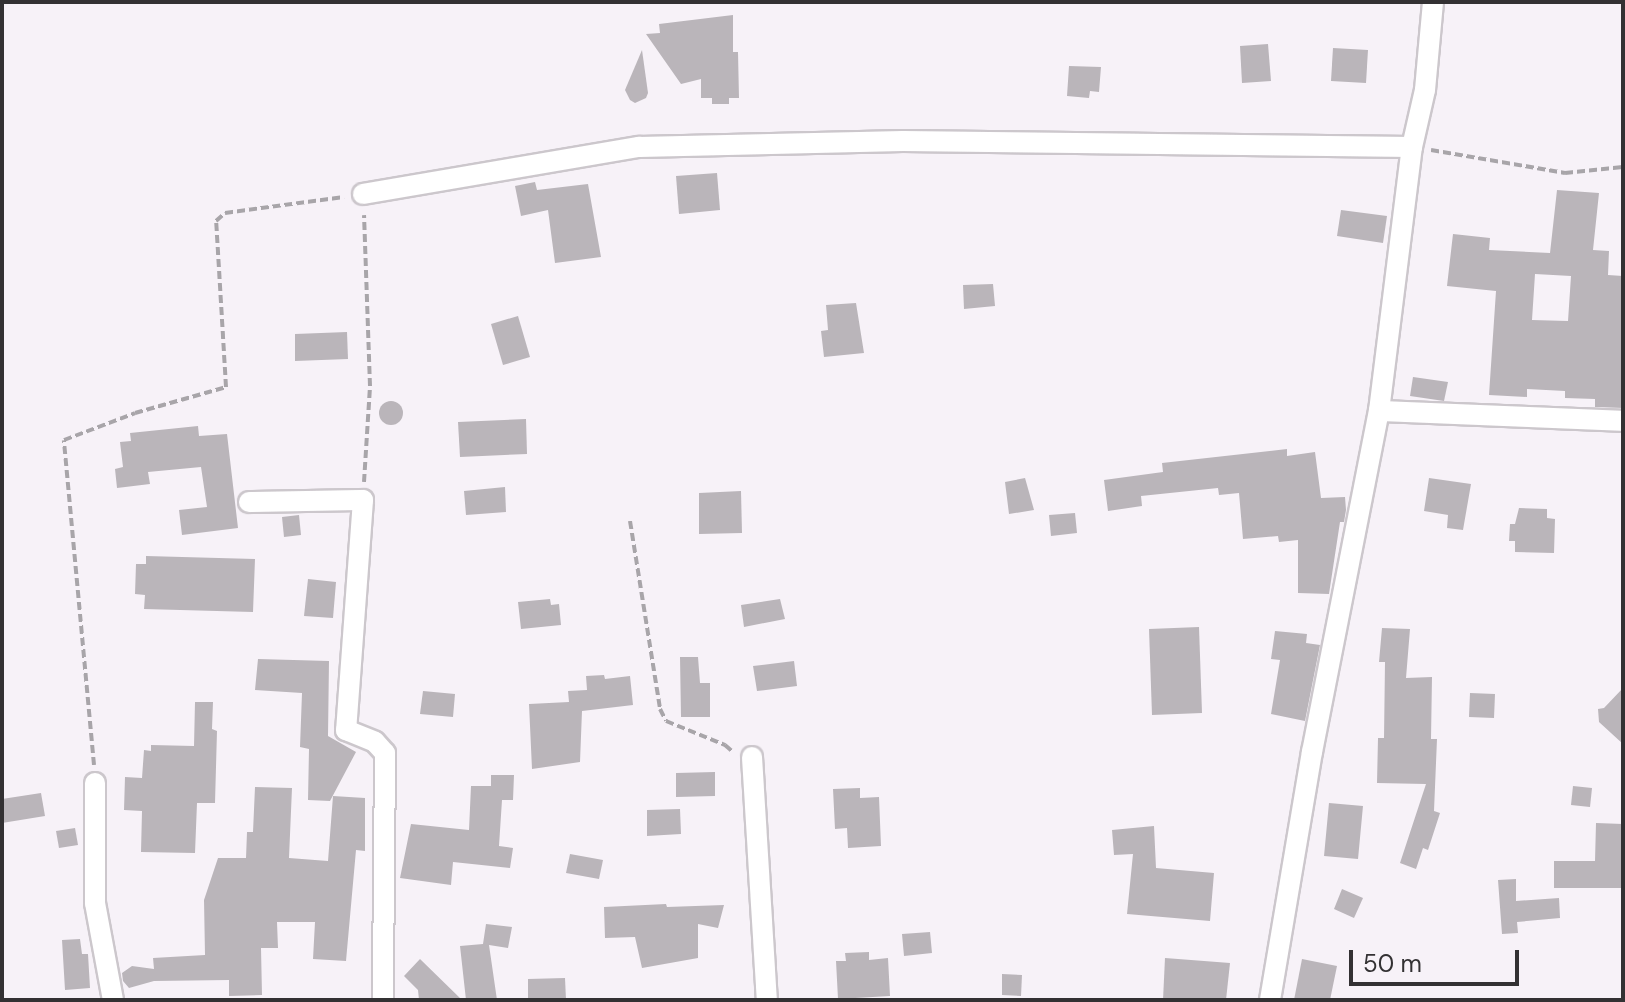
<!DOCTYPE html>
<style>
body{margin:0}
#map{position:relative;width:1625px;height:1002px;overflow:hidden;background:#f7f2f8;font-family:"DM Sans",sans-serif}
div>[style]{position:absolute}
.building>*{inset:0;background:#bab5ba}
.round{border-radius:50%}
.path>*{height:4px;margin-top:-2px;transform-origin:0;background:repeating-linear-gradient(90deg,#a8a5a9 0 8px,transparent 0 12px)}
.roads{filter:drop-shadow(2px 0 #ccc7cc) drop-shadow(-2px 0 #ccc7cc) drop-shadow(0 2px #ccc7cc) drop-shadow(0 -2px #ccc7cc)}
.minor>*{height:20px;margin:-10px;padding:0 10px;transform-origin:10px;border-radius:10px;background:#fff}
span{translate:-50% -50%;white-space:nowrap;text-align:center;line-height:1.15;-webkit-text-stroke:6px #f7f2f8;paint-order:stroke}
.frame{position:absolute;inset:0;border:4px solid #333133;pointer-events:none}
.scale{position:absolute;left:1349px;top:950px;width:170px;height:36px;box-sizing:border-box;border:4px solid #333133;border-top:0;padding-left:10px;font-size:24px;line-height:28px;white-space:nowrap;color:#333133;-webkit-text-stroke:6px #f7f2f8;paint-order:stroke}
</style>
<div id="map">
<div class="building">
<i style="clip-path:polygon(733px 15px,733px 52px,738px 52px,739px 98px,729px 98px,729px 104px,712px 104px,712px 98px,701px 98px,701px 79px,681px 84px,646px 34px,660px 33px,659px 24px)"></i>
<i style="clip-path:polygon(1268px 44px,1271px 81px,1242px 83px,1240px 46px)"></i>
<i style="clip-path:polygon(1333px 48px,1368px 50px,1366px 83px,1331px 81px)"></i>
<i style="clip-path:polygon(642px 50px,648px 93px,646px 98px,635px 103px,630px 100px,625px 90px)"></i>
<i style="clip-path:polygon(1069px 66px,1101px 67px,1099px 92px,1090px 91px,1089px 98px,1067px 96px)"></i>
<i style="clip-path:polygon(717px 173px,720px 210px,679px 214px,676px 176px)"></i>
<i style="clip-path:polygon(535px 182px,537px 190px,588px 184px,601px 257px,555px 263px,548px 210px,521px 216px,515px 186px)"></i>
<i style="clip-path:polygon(evenodd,1557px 190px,1599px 193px,1593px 250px,1609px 251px,1608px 275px,1623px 276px,1623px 408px,1595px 407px,1595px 399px,1565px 398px,1565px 391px,1527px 389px,1527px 397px,1489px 395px,1496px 291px,1447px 286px,1453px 234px,1490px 238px,1489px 250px,1550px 253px,1557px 190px,1535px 274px,1571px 276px,1568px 321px,1532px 320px,1535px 274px)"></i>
<i style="clip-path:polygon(1341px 210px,1387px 216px,1383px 243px,1337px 236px)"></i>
<i style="clip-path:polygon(993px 284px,995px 306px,964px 309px,963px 285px)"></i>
<i style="clip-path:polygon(856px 303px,864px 353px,824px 357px,821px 331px,828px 330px,826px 305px)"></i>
<i style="clip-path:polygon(518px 316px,530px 357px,503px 365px,491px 324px)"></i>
<i style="clip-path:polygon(347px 332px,348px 359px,295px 361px,295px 334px)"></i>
<i style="clip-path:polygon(1413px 377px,1448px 382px,1444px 401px,1410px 396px)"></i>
<i class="round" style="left:379px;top:401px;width:24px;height:24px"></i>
<i style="clip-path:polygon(526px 419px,527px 454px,460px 457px,458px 422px)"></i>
<i style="clip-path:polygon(198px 426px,199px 436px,227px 434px,238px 528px,182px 535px,179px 510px,207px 507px,201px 467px,148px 472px,150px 484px,117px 488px,115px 469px,123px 467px,120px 442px,131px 441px,130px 433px)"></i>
<i style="clip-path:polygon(1287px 449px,1287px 456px,1315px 452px,1321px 498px,1345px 497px,1346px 510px,1344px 522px,1340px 522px,1329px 594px,1298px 593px,1298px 540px,1279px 542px,1278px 536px,1243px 539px,1239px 493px,1219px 495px,1218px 488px,1141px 496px,1142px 506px,1108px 511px,1104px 480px,1163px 472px,1162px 463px)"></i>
<i style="clip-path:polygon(1025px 478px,1034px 510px,1009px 514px,1005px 482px)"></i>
<i style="clip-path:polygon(1429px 478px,1471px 484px,1463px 530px,1447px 528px,1448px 515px,1424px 511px)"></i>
<i style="clip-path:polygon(505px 487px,506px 512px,466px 515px,464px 491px)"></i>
<i style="clip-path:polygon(741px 491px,742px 533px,699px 534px,699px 493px)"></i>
<i style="clip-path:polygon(1519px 508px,1547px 509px,1547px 518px,1555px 519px,1554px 553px,1515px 552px,1515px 541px,1509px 541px,1510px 524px,1515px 524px)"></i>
<i style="clip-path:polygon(1075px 513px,1077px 533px,1051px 536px,1049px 515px)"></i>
<i style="clip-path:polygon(299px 515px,301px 535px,284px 537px,282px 517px)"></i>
<i style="clip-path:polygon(146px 556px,255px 559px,253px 612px,144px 609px,145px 595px,135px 594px,136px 564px,146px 564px)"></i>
<i style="clip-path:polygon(308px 579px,336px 582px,333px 618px,304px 616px)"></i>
<i style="clip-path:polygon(550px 599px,551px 605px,559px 604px,561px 625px,521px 629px,518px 602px)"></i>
<i style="clip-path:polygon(780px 599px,785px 619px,744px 627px,741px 605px)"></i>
<i style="clip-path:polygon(1199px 627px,1202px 713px,1152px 715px,1149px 629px)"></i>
<i style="clip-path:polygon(1382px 628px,1410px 629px,1406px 678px,1432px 677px,1431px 739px,1437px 739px,1434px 811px,1440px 813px,1428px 850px,1423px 848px,1416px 869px,1400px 863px,1426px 784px,1377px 783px,1378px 738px,1384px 738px,1385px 662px,1379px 662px)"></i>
<i style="clip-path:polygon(1275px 631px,1307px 634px,1306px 643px,1320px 645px,1305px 721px,1271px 714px,1280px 660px,1271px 659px)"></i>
<i style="clip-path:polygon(680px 657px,698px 657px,700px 683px,710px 683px,710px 717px,681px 717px)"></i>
<i style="clip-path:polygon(258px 659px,329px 661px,328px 736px,356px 752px,330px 801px,308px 800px,309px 749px,300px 747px,302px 693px,255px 690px)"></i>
<i style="clip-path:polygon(794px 661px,797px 686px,757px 691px,753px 666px)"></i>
<i style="clip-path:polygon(604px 675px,605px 679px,630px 676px,633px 705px,582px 711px,580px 762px,532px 769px,529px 704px,569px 702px,568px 691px,587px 690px,586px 676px)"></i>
<i style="clip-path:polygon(1623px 688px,1623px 744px,1599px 722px,1598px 709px,1604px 708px)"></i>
<i style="clip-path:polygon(423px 691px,455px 694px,453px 717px,420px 714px)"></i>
<i style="clip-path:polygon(1470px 693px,1495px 694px,1494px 718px,1469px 717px)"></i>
<i style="clip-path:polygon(195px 702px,213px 702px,212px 729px,217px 731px,215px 803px,197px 803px,195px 853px,141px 852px,142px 811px,124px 810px,125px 777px,142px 778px,144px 750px,151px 751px,151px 745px,194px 746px)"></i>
<i style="clip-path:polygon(715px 772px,715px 796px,676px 797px,676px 773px)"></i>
<i style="clip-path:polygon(491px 775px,514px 775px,513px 800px,502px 800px,499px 846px,513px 848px,510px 868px,453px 862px,451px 885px,400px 878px,411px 824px,469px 830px,471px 786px,491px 786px)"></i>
<i style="clip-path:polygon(1573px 786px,1592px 788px,1590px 807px,1571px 805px)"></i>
<i style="clip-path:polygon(255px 787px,292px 788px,289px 858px,328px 861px,333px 796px,365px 798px,365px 851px,356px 850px,346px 961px,313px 959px,315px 922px,277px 922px,278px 948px,261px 948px,262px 995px,229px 996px,229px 980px,154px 981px,129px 988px,123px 981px,122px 973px,132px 966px,154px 969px,153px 958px,205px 955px,204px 900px,218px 858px,246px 858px,247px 832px,253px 832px)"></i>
<i style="clip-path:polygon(860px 788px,860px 798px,879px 797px,881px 846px,848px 848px,847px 828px,835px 829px,833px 789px)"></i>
<i style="clip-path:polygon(41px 793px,45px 816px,2px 823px,2px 799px)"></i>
<i style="clip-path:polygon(1329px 803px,1363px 806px,1358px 859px,1324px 856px)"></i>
<i style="clip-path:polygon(680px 809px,681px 834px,647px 836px,647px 810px)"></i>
<i style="clip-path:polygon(1596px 823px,1623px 824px,1623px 888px,1554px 888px,1554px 861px,1595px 861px)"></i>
<i style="clip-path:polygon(1154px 826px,1156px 868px,1214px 873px,1210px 921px,1127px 914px,1133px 854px,1114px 855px,1112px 830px)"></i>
<i style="clip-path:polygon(75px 828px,78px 845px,59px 848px,56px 831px)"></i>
<i style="clip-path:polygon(570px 854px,603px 860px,599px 879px,566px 873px)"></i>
<i style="clip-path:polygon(1516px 879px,1516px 901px,1559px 898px,1560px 918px,1517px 922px,1518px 933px,1502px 934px,1498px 880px)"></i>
<i style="clip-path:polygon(1342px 889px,1363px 898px,1354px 918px,1334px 909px)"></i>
<i style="clip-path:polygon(666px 904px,667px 907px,724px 905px,718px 928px,698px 924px,698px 958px,642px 968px,635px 937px,605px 938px,604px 907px)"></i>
<i style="clip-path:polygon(486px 924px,512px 927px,508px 948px,489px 945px,497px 1000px,466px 1000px,460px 946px,483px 944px)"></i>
<i style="clip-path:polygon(930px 932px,932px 953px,904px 956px,902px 934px)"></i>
<i style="clip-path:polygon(80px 939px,82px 954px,88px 954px,90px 988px,65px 990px,62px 940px)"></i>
<i style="clip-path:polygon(869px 952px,869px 960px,888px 958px,890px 996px,838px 999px,836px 961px,846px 961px,845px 953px)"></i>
<i style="clip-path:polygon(1165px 958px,1230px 963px,1226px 1000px,1163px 1000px)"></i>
<i style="clip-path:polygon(420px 959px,462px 1000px,419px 1000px,418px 990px,404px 976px)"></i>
<i style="clip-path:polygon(1302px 959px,1337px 966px,1330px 1000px,1294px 1000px)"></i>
<i style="clip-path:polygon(1002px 974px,1022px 975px,1021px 996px,1002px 995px)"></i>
<i style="clip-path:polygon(565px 978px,566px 1000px,528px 1000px,528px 979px)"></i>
</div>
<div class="path">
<i style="left:1431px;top:150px;width:136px;rotate:9.7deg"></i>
<i style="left:1565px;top:173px;width:58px;rotate:-5.9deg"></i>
<i style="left:364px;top:482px;width:96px;rotate:-86.4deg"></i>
<i style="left:370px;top:386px;width:171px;rotate:-92deg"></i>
<i style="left:630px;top:521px;width:190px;rotate:80.9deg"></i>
<i style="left:660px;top:709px;width:13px;rotate:63deg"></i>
<i style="left:666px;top:721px;width:64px;rotate:22.1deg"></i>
<i style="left:725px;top:745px;width:11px;rotate:41deg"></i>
<i style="left:94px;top:765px;width:326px;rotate:-95.3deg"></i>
<i style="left:64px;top:440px;width:76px;rotate:-20.8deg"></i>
<i style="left:135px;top:413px;width:95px;rotate:-15.9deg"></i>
<i style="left:226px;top:387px;width:166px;rotate:-93.4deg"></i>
<i style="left:216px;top:221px;width:12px;rotate:-42deg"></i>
<i style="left:225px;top:213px;width:120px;rotate:-7.7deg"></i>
</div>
<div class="roads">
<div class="minor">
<i style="left:363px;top:194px;width:280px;rotate:-9.7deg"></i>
<i style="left:639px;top:147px;width:264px;rotate:-1.3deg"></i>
<i style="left:903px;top:141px;width:509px;rotate:0.68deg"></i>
<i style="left:1379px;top:411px;width:244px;rotate:2.3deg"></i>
<i style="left:249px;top:502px;width:114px;rotate:-1deg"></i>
<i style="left:363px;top:500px;width:231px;rotate:94.2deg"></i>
<i style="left:346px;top:730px;width:31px;rotate:22deg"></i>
<i style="left:375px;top:742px;width:15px;rotate:48deg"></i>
<i style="left:385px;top:753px;width:247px;rotate:90.5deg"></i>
<i style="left:752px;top:757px;width:243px;rotate:86.5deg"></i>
<i style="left:95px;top:783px;width:120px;rotate:90deg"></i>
<i style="left:95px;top:903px;width:99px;rotate:79.5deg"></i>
<i style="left:1270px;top:1000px;width:252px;rotate:-80.4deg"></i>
<i style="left:1312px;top:752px;width:348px;rotate:-78.9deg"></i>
<i style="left:1379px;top:411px;width:266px;rotate:-82.9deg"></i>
<i style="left:1412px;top:147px;width:58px;rotate:-77.2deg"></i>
<i style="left:1425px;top:90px;width:88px;rotate:-84.8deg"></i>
</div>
</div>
<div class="frame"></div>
<div class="scale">50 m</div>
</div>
